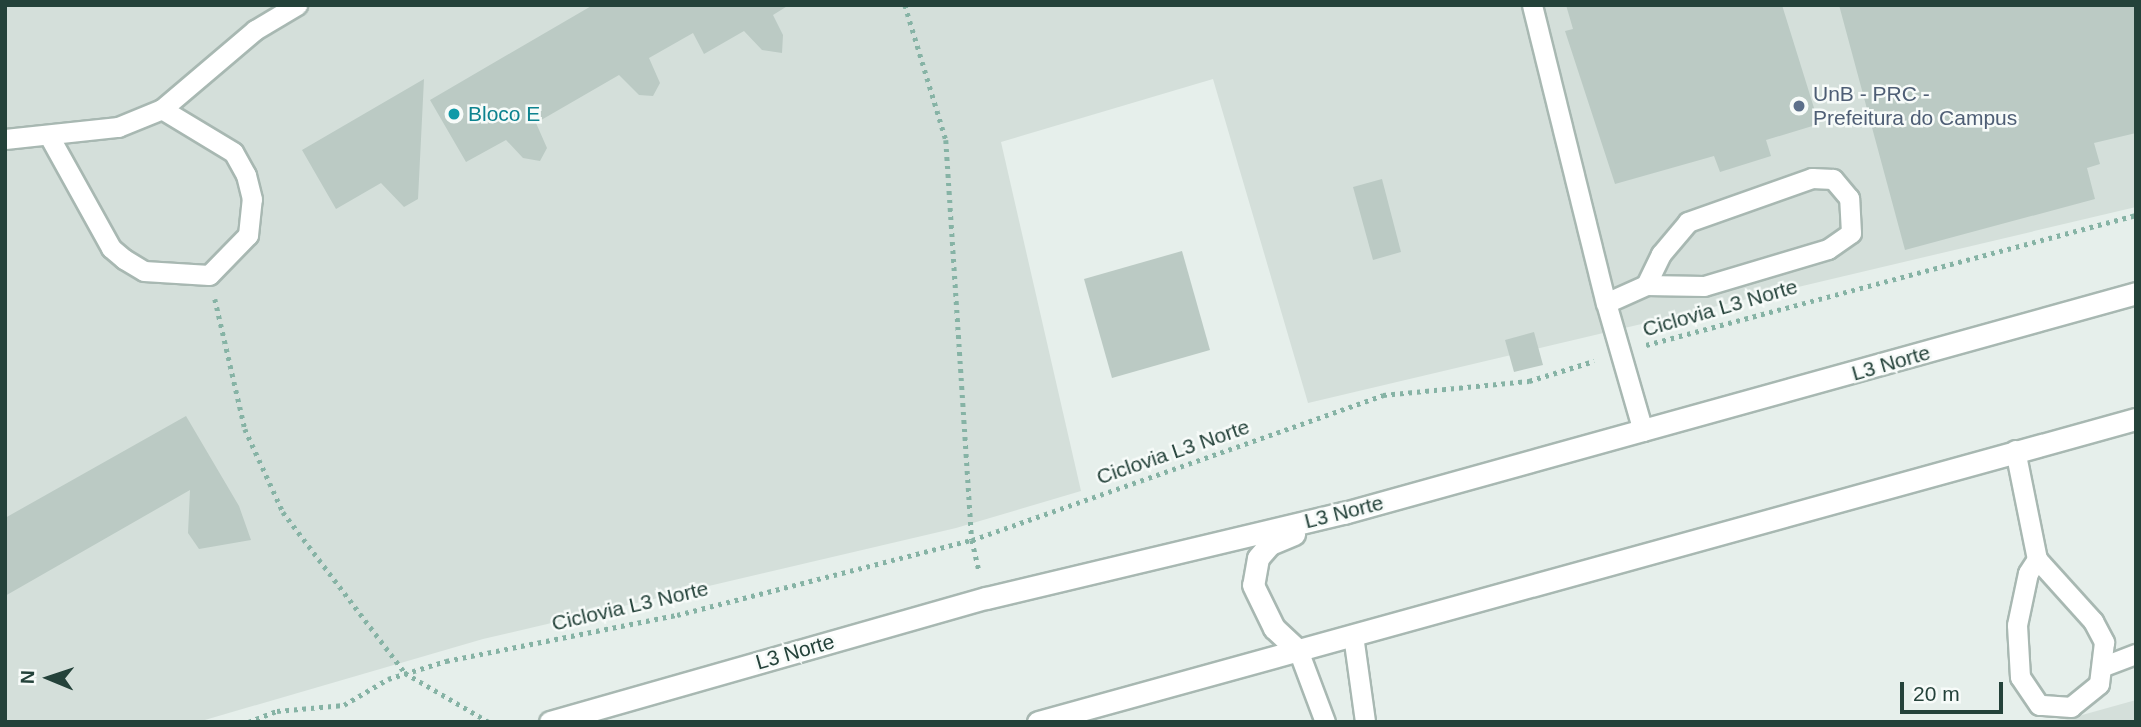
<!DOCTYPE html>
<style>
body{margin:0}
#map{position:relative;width:2141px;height:727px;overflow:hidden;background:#e6efeb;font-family:Arial,sans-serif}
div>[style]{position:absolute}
.built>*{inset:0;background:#d4dfda}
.building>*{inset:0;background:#bbcac4}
.path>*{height:4.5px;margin-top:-2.25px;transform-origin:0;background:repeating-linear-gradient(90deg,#86b3a5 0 3.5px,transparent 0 8.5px)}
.roads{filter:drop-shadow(2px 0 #a8b8b2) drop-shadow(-2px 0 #a8b8b2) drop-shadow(0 2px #a8b8b2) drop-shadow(0 -2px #a8b8b2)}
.service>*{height:19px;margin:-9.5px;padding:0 9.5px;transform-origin:9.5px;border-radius:9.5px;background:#fff}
.secondary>*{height:21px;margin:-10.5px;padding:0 10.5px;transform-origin:10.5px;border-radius:10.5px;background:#fff}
.dots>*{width:19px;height:19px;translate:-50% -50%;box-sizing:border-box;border:4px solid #f7fbf9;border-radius:50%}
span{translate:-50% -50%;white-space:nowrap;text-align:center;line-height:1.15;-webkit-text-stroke:5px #f7fbf9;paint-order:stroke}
.service-label{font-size:21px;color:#4e5e75}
.left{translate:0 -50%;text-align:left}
.culture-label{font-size:21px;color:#0d838f}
.street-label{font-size:21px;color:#24423a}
.frame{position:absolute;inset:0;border:7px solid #24423a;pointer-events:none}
.north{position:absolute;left:14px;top:643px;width:70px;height:70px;-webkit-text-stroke:5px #f7fbf9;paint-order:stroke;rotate:272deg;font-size:19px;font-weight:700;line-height:28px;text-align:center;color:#24423a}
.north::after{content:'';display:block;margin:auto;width:24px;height:32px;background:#24423a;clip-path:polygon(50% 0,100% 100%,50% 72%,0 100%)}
.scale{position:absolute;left:1900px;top:682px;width:103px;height:32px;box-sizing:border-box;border:4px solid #24423a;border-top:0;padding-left:9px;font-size:21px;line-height:24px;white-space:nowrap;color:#24423a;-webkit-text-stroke:5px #f7fbf9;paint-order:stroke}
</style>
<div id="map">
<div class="built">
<i style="clip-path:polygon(5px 5px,2136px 5px,2136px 207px,1308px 403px,1213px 79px,1001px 142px,1081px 491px,956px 528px,483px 639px,198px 722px,5px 722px)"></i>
<i style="clip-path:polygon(2136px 700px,2136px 722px,2057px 722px)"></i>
</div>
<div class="building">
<i style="clip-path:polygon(593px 5px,789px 5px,773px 15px,783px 35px,782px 53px,762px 50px,744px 31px,704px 54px,693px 33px,649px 58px,660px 83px,653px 96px,639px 95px,619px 75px,536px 123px,547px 148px,540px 161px,523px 158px,506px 140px,466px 162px,430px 100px)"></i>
<i style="clip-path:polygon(1566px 5px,1782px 5px,1819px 124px,1766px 140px,1771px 156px,1720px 172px,1714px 156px,1615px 184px,1565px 31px,1573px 29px)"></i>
<i style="clip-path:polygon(1839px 5px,2136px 5px,2136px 133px,2094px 143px,2100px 164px,2087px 168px,2095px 199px,1905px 250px)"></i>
<i style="clip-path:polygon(424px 79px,418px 199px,404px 207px,381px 183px,336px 209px,302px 150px)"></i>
<i style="clip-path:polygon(1382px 179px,1401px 252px,1373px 260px,1353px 187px)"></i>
<i style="clip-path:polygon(1182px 251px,1210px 350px,1112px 378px,1084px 279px)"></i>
<i style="clip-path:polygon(1534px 332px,1543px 365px,1514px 372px,1505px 340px)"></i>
<i style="clip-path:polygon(186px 416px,239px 506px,251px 540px,199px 549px,188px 533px,190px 490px,5px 596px,5px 518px)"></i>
</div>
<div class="path">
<i style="left:905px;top:5px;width:141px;rotate:73.1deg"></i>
<i style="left:946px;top:140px;width:401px;rotate:86.3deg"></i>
<i style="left:972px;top:540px;width:32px;rotate:77deg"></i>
<i style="left:215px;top:299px;width:133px;rotate:77deg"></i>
<i style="left:245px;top:429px;width:91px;rotate:65.4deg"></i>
<i style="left:283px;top:512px;width:202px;rotate:52.8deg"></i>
<i style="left:405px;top:673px;width:97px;rotate:30.3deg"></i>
<i style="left:1646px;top:345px;width:507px;rotate:-14.86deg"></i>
<i style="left:248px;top:722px;width:31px;rotate:-21deg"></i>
<i style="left:277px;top:711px;width:67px;rotate:-5.1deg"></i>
<i style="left:344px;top:705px;width:51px;rotate:-30.6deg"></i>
<i style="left:388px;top:679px;width:61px;rotate:-17.2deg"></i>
<i style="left:446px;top:661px;width:236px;rotate:-11.3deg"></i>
<i style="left:677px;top:615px;width:304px;rotate:-14.3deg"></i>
<i style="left:972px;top:540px;width:436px;rotate:-19.4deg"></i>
<i style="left:1383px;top:395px;width:147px;rotate:-5.5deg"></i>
<i style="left:1529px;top:381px;width:68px;rotate:-17.1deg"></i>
</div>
<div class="roads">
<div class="service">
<i style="left:1532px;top:5px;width:307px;rotate:76.1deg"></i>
<i style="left:49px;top:136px;width:128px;rotate:61deg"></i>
<i style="left:111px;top:248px;width:17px;rotate:40deg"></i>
<i style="left:124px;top:259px;width:23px;rotate:31deg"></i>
<i style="left:144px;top:271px;width:65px;rotate:3.5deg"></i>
<i style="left:209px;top:275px;width:56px;rotate:-45.7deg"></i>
<i style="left:248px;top:235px;width:36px;rotate:-84deg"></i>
<i style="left:252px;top:199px;width:25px;rotate:-104deg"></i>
<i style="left:246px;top:175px;width:26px;rotate:-119deg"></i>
<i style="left:233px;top:152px;width:83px;rotate:-148.8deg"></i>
<i style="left:5px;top:139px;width:114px;rotate:-6.1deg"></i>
<i style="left:118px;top:127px;width:48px;rotate:-22.2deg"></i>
<i style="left:162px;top:109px;width:122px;rotate:-40.3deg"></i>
<i style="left:255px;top:30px;width:49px;rotate:-30.8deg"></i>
<i style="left:1643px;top:431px;width:133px;rotate:-106.1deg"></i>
<i style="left:1606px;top:303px;width:44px;rotate:-24.2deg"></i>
<i style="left:1646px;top:285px;width:58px;rotate:1deg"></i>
<i style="left:1704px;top:286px;width:129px;rotate:-16.6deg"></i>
<i style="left:1828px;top:249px;width:28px;rotate:-35deg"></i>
<i style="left:1851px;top:233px;width:35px;rotate:-93deg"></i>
<i style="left:1849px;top:198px;width:25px;rotate:-130deg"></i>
<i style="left:1833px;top:179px;width:21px;rotate:-177deg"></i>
<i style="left:1812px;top:178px;width:132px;rotate:160.5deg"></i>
<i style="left:1688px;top:222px;width:42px;rotate:130.2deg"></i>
<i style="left:1661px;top:254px;width:34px;rotate:116deg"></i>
<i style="left:2015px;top:450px;width:111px;rotate:78.6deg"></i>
<i style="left:2037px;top:559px;width:84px;rotate:47.9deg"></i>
<i style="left:2093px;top:621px;width:24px;rotate:62deg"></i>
<i style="left:2104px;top:642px;width:42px;rotate:96.8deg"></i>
<i style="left:2099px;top:684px;width:36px;rotate:141deg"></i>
<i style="left:2071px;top:707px;width:32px;rotate:-176deg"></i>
<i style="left:2039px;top:705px;width:34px;rotate:-124deg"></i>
<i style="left:2020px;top:677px;width:52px;rotate:-93.3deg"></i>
<i style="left:2017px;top:625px;width:53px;rotate:-78.1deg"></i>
<i style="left:2028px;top:573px;width:17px;rotate:-57deg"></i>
<i style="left:1353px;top:635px;width:88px;rotate:82.1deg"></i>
<i style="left:1298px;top:650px;width:77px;rotate:69.4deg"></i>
<i style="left:2104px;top:666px;width:34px;rotate:-21deg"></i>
</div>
<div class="secondary">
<i style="left:1294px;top:534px;width:26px;rotate:157deg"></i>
<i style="left:1270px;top:544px;width:18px;rotate:131deg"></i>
<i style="left:1258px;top:558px;width:27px;rotate:100deg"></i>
<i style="left:1253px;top:585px;width:48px;rotate:64deg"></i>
<i style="left:1274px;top:628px;width:33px;rotate:43deg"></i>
<i style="left:550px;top:722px;width:453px;rotate:-15.9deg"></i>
<i style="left:986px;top:598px;width:368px;rotate:-13.4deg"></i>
<i style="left:1344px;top:513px;width:822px;rotate:-15.52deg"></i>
<i style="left:1038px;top:722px;width:1139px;rotate:-15.43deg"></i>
</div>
</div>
<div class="dots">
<i style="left:1799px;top:106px;background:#5c6f8a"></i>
<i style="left:454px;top:114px;background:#0f9aa8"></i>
</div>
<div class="service-label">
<span class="left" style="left:1813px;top:106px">UnB - PRC -<br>Prefeitura do Campus</span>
</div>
<div class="culture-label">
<span class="left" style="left:468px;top:114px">Bloco E</span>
</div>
<div class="street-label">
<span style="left:1720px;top:308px;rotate:-16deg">Ciclovia L3 Norte</span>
<span style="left:1891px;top:363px;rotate:-16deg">L3 Norte</span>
<span style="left:1173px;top:452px;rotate:-19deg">Ciclovia L3 Norte</span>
<span style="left:1344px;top:512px;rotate:-14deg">L3 Norte</span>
<span style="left:630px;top:606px;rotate:-13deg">Ciclovia L3 Norte</span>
<span style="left:795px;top:652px;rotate:-16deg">L3 Norte</span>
</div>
<div class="frame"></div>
<div class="north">N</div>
<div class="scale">20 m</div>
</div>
